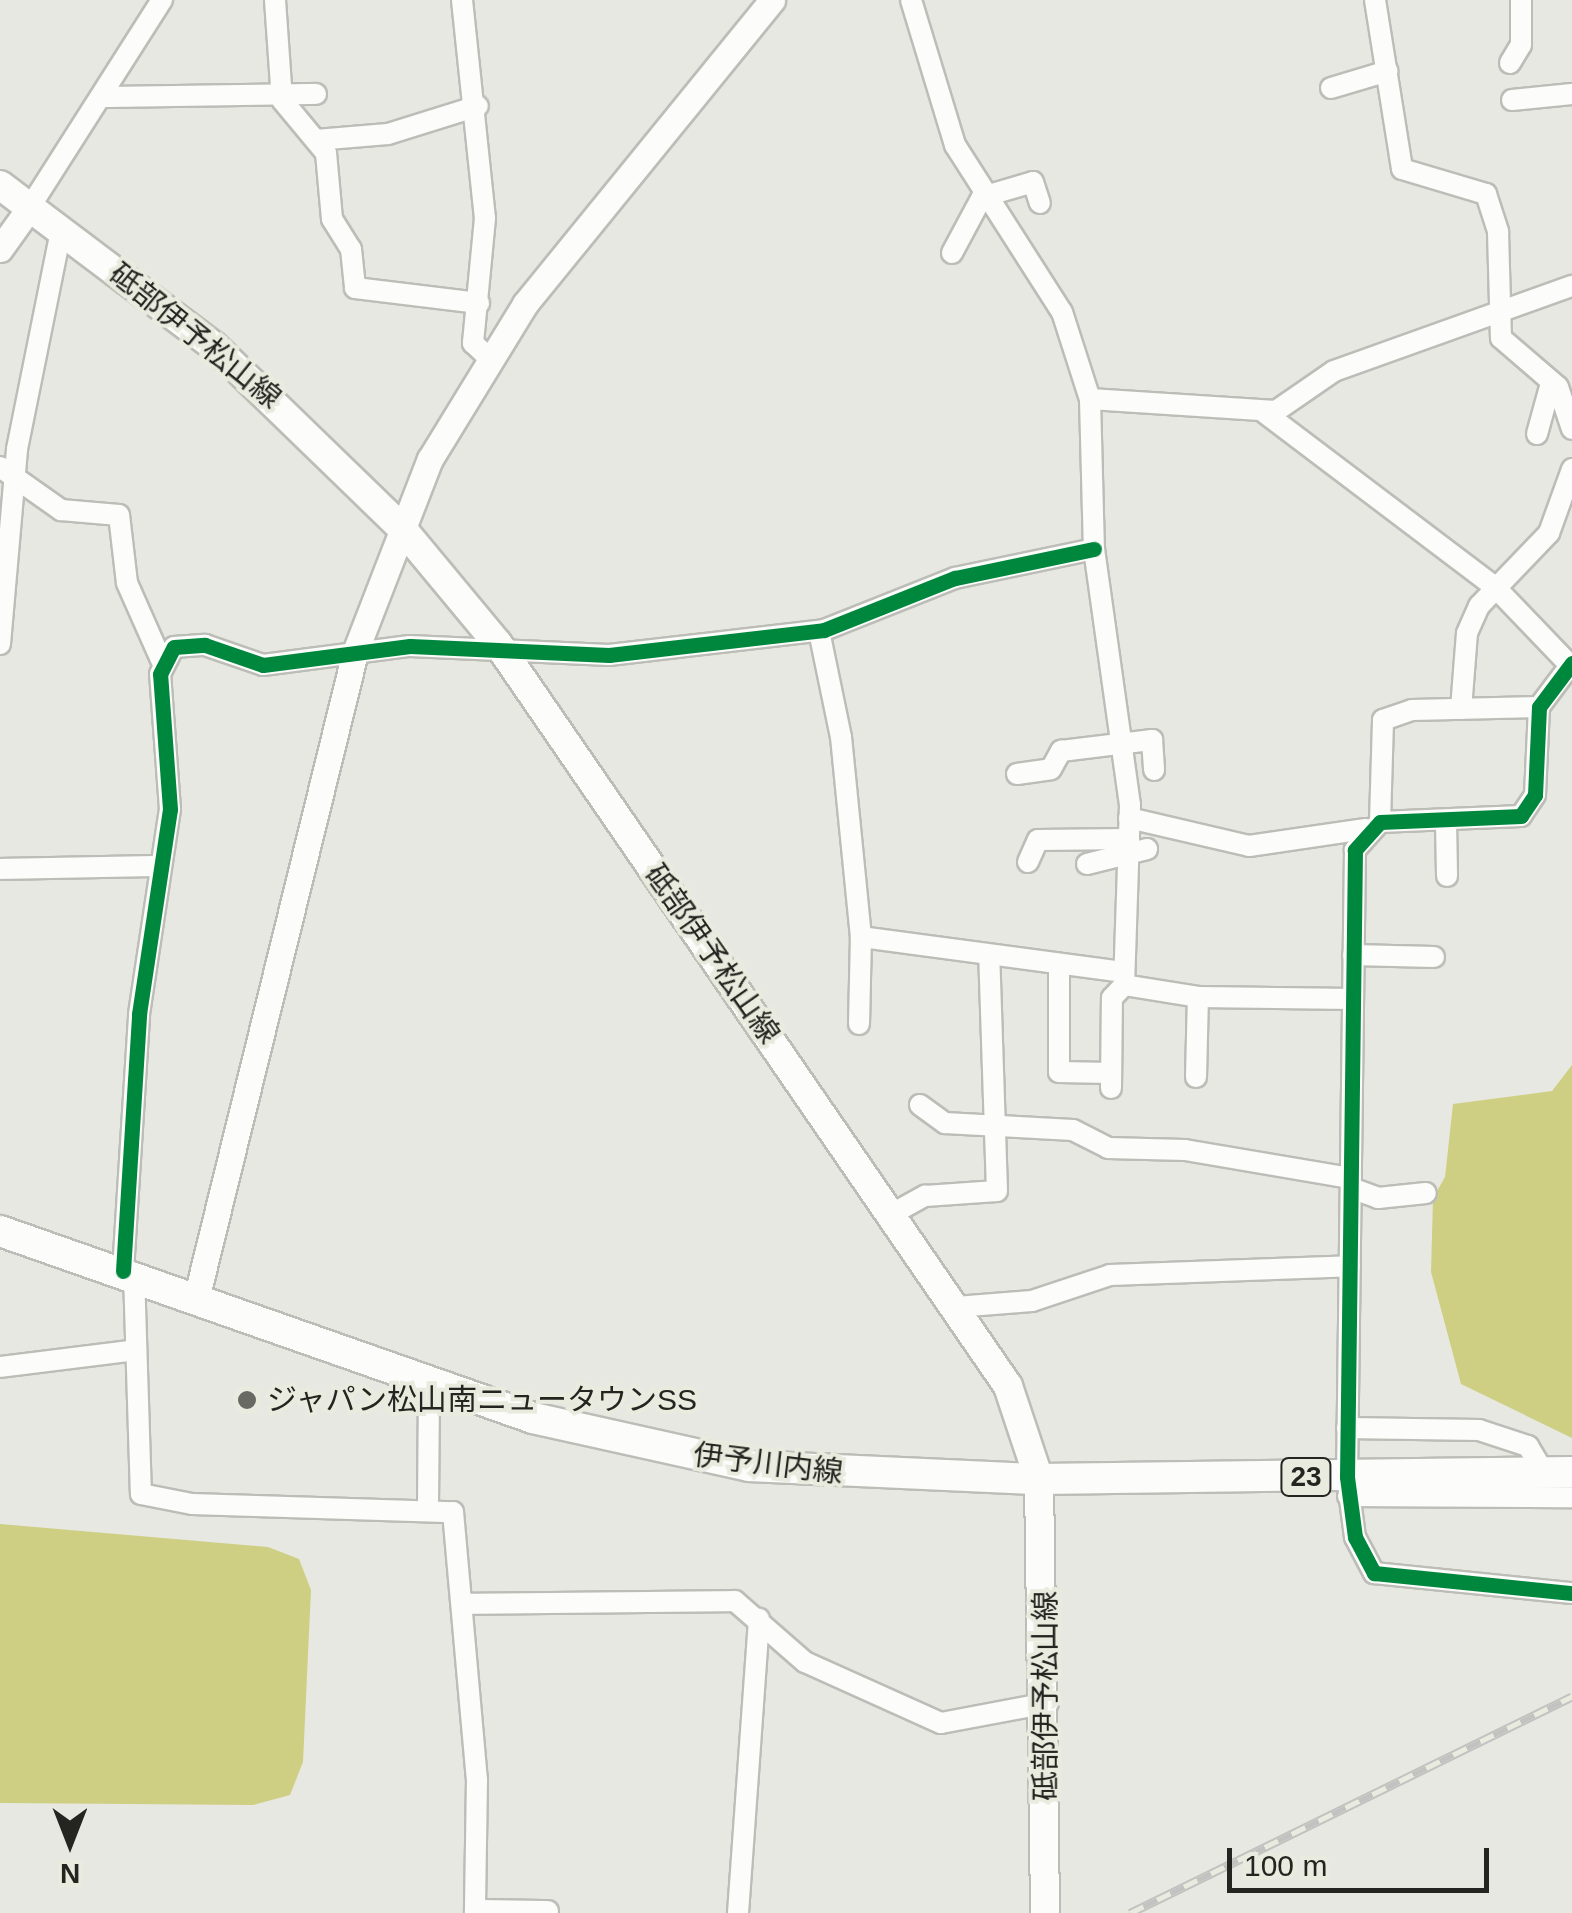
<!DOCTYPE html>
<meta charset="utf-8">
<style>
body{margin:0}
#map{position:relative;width:1572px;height:1913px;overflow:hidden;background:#e8e8e2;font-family:Helvetica,"Noto Sans JP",sans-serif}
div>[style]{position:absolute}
.water>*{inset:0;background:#cfcf84}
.roads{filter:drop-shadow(2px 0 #bdbdb8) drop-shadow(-2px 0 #bdbdb8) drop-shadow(0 2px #bdbdb8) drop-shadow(0 -2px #bdbdb8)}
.minor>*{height:20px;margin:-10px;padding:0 10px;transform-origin:10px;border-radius:10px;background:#fcfcfb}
.tertiary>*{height:25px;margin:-12.5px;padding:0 12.5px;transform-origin:12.5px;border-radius:12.5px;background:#fcfcfb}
.secondary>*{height:28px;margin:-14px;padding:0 14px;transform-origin:14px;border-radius:14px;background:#fcfcfb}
.primary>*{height:30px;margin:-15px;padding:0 15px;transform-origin:15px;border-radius:15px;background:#fcfcfb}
.rail>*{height:9px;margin-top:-4.5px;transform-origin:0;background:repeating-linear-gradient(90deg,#eaebdf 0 15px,#c2c2c0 0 30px);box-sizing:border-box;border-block:2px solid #c2c2c0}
.cycleway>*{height:15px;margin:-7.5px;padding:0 7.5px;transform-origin:7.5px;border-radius:7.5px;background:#00873e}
.dots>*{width:28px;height:28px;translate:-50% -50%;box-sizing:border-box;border:5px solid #eaebdf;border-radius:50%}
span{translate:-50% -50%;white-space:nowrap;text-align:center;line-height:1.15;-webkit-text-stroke:8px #eaebdf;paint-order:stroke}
.shield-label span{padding:2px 8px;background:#eaebdf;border:2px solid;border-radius:8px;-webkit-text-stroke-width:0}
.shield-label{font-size:28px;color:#242520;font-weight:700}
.street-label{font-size:30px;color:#242520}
.poi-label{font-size:30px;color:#242520}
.left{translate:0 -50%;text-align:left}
.north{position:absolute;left:20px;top:1793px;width:100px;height:100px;-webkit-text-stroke:8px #eaebdf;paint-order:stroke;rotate:180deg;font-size:28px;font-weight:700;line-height:40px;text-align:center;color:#242520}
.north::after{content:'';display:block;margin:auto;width:35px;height:45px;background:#242520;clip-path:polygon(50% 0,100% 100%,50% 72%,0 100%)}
.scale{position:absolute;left:1227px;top:1848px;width:262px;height:45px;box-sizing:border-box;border:5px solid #242520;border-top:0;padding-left:12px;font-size:30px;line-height:35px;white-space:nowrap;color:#242520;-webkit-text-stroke:8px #eaebdf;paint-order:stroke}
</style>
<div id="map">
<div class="water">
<i style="clip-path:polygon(1572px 1065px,1572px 1438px,1461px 1384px,1431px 1272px,1433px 1198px,1445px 1177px,1453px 1104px,1552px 1091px)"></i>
<i style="clip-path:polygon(0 1524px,268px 1547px,299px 1559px,311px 1590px,303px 1762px,290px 1795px,253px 1805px,0 1803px)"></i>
</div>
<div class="roads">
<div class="minor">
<i style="left:275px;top:0;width:100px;rotate:86deg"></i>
<i style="left:282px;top:100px;width:69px;rotate:50.3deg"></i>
<i style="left:326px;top:153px;width:66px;rotate:84.8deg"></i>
<i style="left:332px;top:219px;width:36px;rotate:58deg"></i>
<i style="left:351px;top:249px;width:39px;rotate:84deg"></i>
<i style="left:355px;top:288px;width:125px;rotate:6.9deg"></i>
<i style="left:462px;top:0;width:219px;rotate:84deg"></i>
<i style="left:485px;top:218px;width:126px;rotate:95.5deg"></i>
<i style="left:473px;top:343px;width:21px;rotate:43deg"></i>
<i style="left:911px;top:0;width:152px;rotate:73.1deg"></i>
<i style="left:955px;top:145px;width:198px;rotate:57.4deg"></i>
<i style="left:1062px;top:312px;width:91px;rotate:72.2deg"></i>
<i style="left:1090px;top:399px;width:150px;rotate:88.5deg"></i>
<i style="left:1094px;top:549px;width:259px;rotate:82deg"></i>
<i style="left:1130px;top:805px;width:180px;rotate:91.9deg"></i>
<i style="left:1124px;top:985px;width:75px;rotate:9.2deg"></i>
<i style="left:1198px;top:997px;width:155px;rotate:0.7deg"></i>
<i style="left:1375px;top:0;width:171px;rotate:80.9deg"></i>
<i style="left:1402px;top:169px;width:88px;rotate:16.6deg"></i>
<i style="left:1486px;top:194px;width:40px;rotate:72deg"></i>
<i style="left:1498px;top:232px;width:106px;rotate:88.4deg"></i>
<i style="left:1501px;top:338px;width:75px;rotate:40.7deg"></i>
<i style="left:1558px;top:387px;width:44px;rotate:71.6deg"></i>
<i style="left:1510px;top:63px;width:21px;rotate:-59deg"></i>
<i style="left:1521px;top:45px;width:45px;rotate:-90deg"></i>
<i style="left:1331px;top:88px;width:59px;rotate:-16.6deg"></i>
<i style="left:101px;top:97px;width:215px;rotate:-0.8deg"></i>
<i style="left:1512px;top:100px;width:60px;rotate:-5.7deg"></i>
<i style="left:316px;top:140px;width:72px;rotate:-4.8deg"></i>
<i style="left:388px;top:134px;width:94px;rotate:-17.3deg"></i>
<i style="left:30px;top:207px;width:246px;rotate:-57.5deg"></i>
<i style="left:952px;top:253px;width:64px;rotate:-61.8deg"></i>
<i style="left:982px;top:197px;width:53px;rotate:-16.4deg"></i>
<i style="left:1033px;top:182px;width:22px;rotate:72deg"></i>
<i style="left:1090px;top:399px;width:186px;rotate:3.7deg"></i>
<i style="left:1276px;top:411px;width:70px;rotate:-34.6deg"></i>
<i style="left:1334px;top:371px;width:253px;rotate:-19.7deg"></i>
<i style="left:1265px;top:413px;width:287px;rotate:37.1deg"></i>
<i style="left:1494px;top:586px;width:105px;rotate:46.2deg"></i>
<i style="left:1537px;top:434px;width:53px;rotate:-74.6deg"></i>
<i style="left:0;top:467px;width:75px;rotate:35.2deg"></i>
<i style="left:61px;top:510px;width:58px;rotate:4.9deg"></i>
<i style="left:119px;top:515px;width:68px;rotate:83.3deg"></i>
<i style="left:127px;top:583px;width:86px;rotate:66.1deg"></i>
<i style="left:819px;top:631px;width:108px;rotate:78.3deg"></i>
<i style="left:841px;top:737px;width:201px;rotate:84.3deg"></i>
<i style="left:861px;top:937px;width:265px;rotate:7.6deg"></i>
<i style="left:0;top:644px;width:196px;rotate:-85deg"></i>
<i style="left:17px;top:449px;width:223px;rotate:-78.6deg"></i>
<i style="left:1572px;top:663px;width:55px;rotate:126.9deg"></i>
<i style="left:1539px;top:707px;width:88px;rotate:92.6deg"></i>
<i style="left:1535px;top:795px;width:25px;rotate:124deg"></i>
<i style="left:1521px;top:816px;width:141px;rotate:177.6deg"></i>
<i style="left:1380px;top:822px;width:38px;rotate:132deg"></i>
<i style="left:1355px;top:850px;width:627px;rotate:90.73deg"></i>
<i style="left:1347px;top:1477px;width:61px;rotate:82.4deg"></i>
<i style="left:1355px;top:1537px;width:41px;rotate:62.2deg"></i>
<i style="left:1374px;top:1573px;width:199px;rotate:5.8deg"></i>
<i style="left:1461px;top:709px;width:76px;rotate:-85.5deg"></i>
<i style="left:1467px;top:633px;width:30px;rotate:-66deg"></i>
<i style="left:1479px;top:606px;width:101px;rotate:-46.2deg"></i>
<i style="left:1549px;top:533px;width:68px;rotate:-70.2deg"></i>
<i style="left:1017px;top:774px;width:34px;rotate:-8deg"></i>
<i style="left:1051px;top:769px;width:21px;rotate:-61deg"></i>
<i style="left:1061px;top:751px;width:92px;rotate:-6.9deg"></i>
<i style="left:1152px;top:740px;width:30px;rotate:86deg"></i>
<i style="left:1129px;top:818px;width:123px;rotate:13.1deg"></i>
<i style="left:1249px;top:846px;width:118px;rotate:-8.3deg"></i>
<i style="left:1380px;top:822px;width:102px;rotate:-88.3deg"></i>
<i style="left:1383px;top:720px;width:31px;rotate:-19deg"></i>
<i style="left:1412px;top:710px;width:127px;rotate:-1.4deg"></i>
<i style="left:1446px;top:822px;width:54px;rotate:88.9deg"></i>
<i style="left:1028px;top:862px;width:24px;rotate:-66deg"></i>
<i style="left:1038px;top:840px;width:91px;rotate:-0.6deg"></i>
<i style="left:1087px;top:864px;width:62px;rotate:-14deg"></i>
<i style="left:0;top:869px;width:158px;rotate:-1.1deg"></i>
<i style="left:1353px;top:955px;width:81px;rotate:1.4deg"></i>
<i style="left:1059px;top:964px;width:108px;rotate:90deg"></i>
<i style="left:1059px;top:1072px;width:52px;rotate:1.1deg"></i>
<i style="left:859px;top:1024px;width:87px;rotate:-88.7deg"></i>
<i style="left:1196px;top:1077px;width:80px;rotate:-88.6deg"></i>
<i style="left:1111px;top:1088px;width:90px;rotate:-89.4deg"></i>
<i style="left:1112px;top:998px;width:18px;rotate:-47deg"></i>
<i style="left:920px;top:1105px;width:31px;rotate:36deg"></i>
<i style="left:945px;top:1123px;width:128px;rotate:3.1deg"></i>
<i style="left:1073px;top:1130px;width:39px;rotate:27deg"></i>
<i style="left:1108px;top:1148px;width:77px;rotate:1.5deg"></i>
<i style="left:1185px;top:1150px;width:168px;rotate:9.6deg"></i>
<i style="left:1351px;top:1188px;width:29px;rotate:20deg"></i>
<i style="left:1378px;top:1198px;width:48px;rotate:-5.9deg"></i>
<i style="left:892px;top:1214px;width:38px;rotate:-29deg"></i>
<i style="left:925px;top:1196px;width:72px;rotate:-4deg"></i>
<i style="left:997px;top:1191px;width:236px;rotate:-91.9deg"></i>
<i style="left:123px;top:1271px;width:257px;rotate:-86.4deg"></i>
<i style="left:139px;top:1014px;width:207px;rotate:-81.4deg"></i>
<i style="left:170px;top:809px;width:135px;rotate:-94.2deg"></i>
<i style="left:160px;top:674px;width:30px;rotate:-63deg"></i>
<i style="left:174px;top:647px;width:31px;rotate:-4deg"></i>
<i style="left:205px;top:645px;width:61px;rotate:19deg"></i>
<i style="left:263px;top:665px;width:148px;rotate:-7.4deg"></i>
<i style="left:410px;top:646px;width:199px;rotate:2.6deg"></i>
<i style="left:609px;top:655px;width:216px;rotate:-6.6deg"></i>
<i style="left:824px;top:630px;width:141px;rotate:-21.7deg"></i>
<i style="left:955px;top:578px;width:142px;rotate:-11.8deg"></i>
<i style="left:134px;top:1274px;width:220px;rotate:88.2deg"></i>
<i style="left:141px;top:1494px;width:52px;rotate:11.1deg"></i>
<i style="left:192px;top:1504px;width:261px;rotate:1.8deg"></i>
<i style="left:453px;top:1512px;width:268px;rotate:84.9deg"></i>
<i style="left:477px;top:1779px;width:134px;rotate:90.9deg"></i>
<i style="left:956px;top:1307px;width:76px;rotate:-4.5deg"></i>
<i style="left:1032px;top:1301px;width:82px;rotate:-18.4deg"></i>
<i style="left:1110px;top:1275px;width:240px;rotate:-2.1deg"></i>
<i style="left:0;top:1367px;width:137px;rotate:-7.1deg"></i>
<i style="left:1347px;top:1428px;width:132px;rotate:0.9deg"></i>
<i style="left:1479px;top:1430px;width:52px;rotate:18.1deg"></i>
<i style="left:1528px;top:1446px;width:31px;rotate:59deg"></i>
<i style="left:1348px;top:1496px;width:224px;rotate:0.3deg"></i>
<i style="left:428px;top:1505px;width:124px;rotate:-89.5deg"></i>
<i style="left:462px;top:1604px;width:273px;rotate:-0.6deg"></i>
<i style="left:735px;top:1601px;width:93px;rotate:41.1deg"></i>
<i style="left:805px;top:1662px;width:149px;rotate:24.2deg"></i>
<i style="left:941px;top:1723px;width:109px;rotate:-10.6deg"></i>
<i style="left:475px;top:1910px;width:73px;rotate:0.8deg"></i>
<i style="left:738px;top:1913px;width:295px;rotate:-85.9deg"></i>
</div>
<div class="tertiary">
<i style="left:0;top:249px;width:52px;rotate:-54.5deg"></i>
<i style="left:197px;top:1295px;width:662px;rotate:-76.19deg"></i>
<i style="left:355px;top:652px;width:207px;rotate:-68.8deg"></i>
<i style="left:430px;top:459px;width:182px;rotate:-58.5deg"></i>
<i style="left:525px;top:304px;width:392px;rotate:-50.9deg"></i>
</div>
<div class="secondary">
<i style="left:0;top:185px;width:269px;rotate:37deg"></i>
<i style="left:215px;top:347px;width:257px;rotate:44.1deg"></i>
<i style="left:400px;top:526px;width:153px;rotate:50.3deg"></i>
<i style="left:498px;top:644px;width:900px;rotate:55.5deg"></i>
<i style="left:1008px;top:1386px;width:98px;rotate:71.6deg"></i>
<i style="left:1039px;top:1479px;width:434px;rotate:89.2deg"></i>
</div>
<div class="primary">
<i style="left:0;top:1231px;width:565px;rotate:19.33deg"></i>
<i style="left:533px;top:1418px;width:221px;rotate:12.5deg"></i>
<i style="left:749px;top:1466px;width:290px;rotate:2.6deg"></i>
<i style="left:1039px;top:1479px;width:533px;rotate:-0.75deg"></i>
</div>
</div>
<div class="rail">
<i style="left:1130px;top:1913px;width:492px;rotate:-26.1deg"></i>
</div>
<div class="cycleway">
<i style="left:1572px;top:663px;width:55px;rotate:126.9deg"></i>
<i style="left:1539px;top:707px;width:88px;rotate:92.6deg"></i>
<i style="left:1535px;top:795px;width:25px;rotate:124deg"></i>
<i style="left:1521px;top:816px;width:141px;rotate:177.6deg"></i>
<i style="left:1380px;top:822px;width:38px;rotate:132deg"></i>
<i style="left:1355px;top:850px;width:627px;rotate:90.73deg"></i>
<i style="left:1347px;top:1477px;width:61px;rotate:82.4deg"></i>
<i style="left:1355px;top:1537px;width:41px;rotate:62.2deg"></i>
<i style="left:1374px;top:1573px;width:199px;rotate:5.8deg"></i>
<i style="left:123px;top:1271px;width:257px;rotate:-86.4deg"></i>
<i style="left:139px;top:1014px;width:207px;rotate:-81.4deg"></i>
<i style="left:170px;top:809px;width:135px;rotate:-94.2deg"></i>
<i style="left:160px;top:674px;width:30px;rotate:-63deg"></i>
<i style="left:174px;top:647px;width:31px;rotate:-4deg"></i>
<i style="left:205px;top:645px;width:61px;rotate:19deg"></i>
<i style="left:263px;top:665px;width:148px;rotate:-7.4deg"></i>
<i style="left:410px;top:646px;width:199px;rotate:2.6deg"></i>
<i style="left:609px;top:655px;width:216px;rotate:-6.6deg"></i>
<i style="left:824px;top:630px;width:141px;rotate:-21.7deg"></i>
<i style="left:955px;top:578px;width:142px;rotate:-11.8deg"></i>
</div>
<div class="dots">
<i style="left:247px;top:1400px;background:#696964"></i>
</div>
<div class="shield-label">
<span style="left:1306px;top:1477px">23</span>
</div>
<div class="street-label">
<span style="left:195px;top:336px;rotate:39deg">砥部伊予松山線</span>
<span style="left:712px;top:954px;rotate:55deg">砥部伊予松山線</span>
<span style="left:768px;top:1464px;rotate:7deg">伊予川内線</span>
<span style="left:1046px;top:1696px;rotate:-90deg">砥部伊予松山線</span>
</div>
<div class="poi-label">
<span class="left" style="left:267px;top:1400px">ジャパン松山南ニュータウンSS</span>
</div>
<div class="north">N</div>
<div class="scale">100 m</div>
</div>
